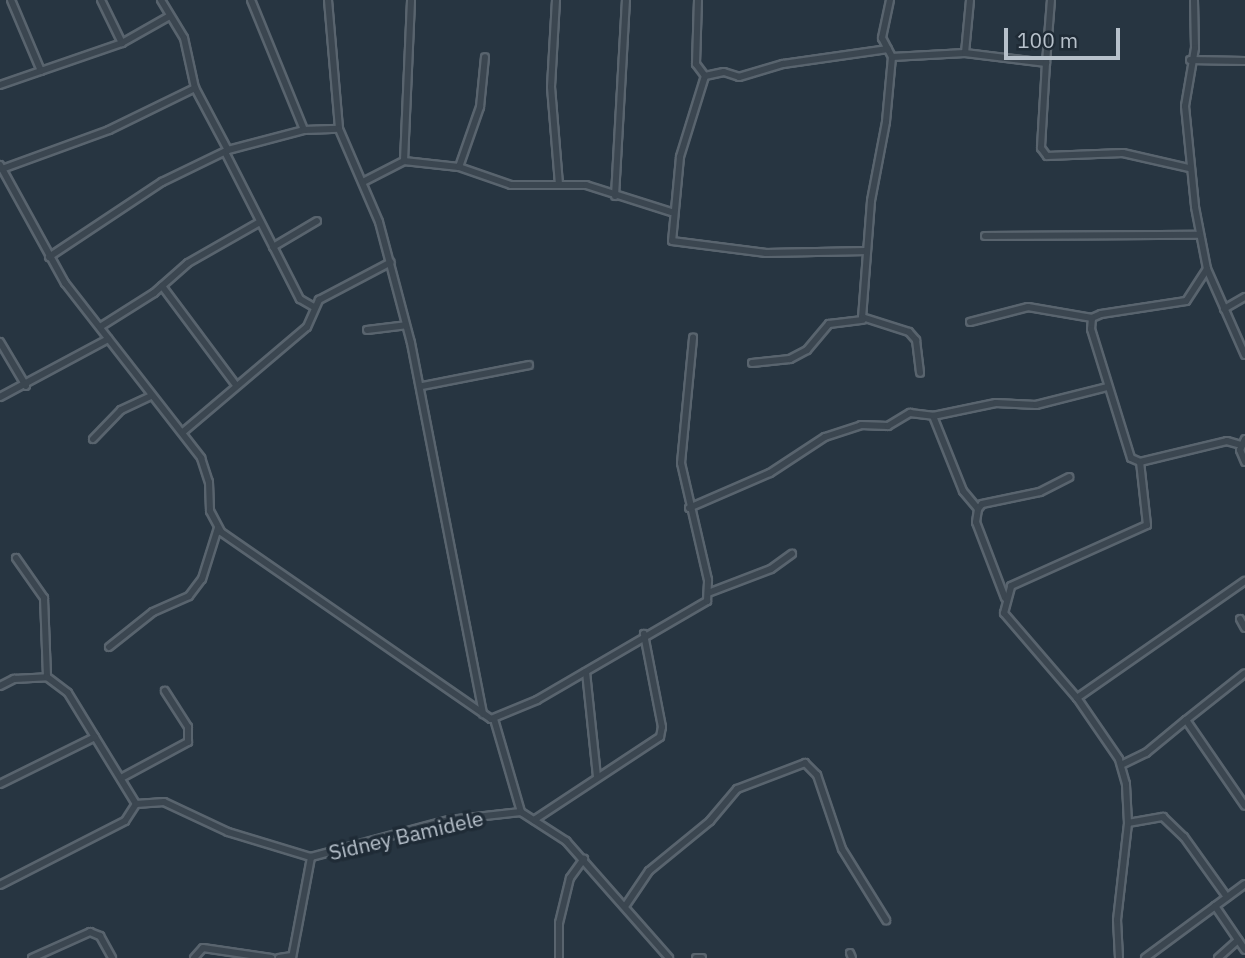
<!DOCTYPE html>
<style>
body{margin:0}
#map{position:relative;width:1245px;height:958px;overflow:hidden;background:#273541;font-family:"IBM Plex Sans",sans-serif}
div>[style]{position:absolute}
.roads{filter:drop-shadow(2px 0 #59646e) drop-shadow(-2px 0 #59646e) drop-shadow(0 2px #59646e) drop-shadow(0 -2px #59646e)}
.minor>*{height:6px;margin:-3px;padding:0 3px;transform-origin:3px;border-radius:3px;background:#3b4650}
span{translate:-50% -50%;white-space:nowrap;text-align:center;line-height:1.15;-webkit-text-stroke:7px #1f2b36;paint-order:stroke}
.street-label{font-size:21px;color:#b7c1cb}
.scale{position:absolute;left:1004px;top:28px;width:116px;height:32px;box-sizing:border-box;border:4px solid #b7c1cb;border-top:0;padding-left:9px;font-size:21px;line-height:24px;white-space:nowrap;color:#b7c1cb;-webkit-text-stroke:5px #1f2b36;paint-order:stroke}
</style>
<div id="map">
<div class="roads">
<div class="minor">
<i style="left:11px;top:0;width:77px;rotate:67.1deg"></i>
<i style="left:101px;top:0;width:48px;rotate:64deg"></i>
<i style="left:161px;top:0;width:44px;rotate:58.8deg"></i>
<i style="left:184px;top:38px;width:51px;rotate:77.6deg"></i>
<i style="left:195px;top:88px;width:70px;rotate:62deg"></i>
<i style="left:251px;top:0;width:140px;rotate:67.8deg"></i>
<i style="left:328px;top:0;width:129px;rotate:85.1deg"></i>
<i style="left:556px;top:0;width:87px;rotate:93.3deg"></i>
<i style="left:551px;top:87px;width:97px;rotate:85.3deg"></i>
<i style="left:698px;top:0;width:64px;rotate:91.8deg"></i>
<i style="left:696px;top:64px;width:15px;rotate:53deg"></i>
<i style="left:705px;top:76px;width:85px;rotate:107.2deg"></i>
<i style="left:680px;top:157px;width:84px;rotate:95.4deg"></i>
<i style="left:672px;top:241px;width:95px;rotate:7.3deg"></i>
<i style="left:766px;top:253px;width:101px;rotate:-1.1deg"></i>
<i style="left:890px;top:0;width:39px;rotate:102deg"></i>
<i style="left:882px;top:38px;width:21px;rotate:62deg"></i>
<i style="left:892px;top:57px;width:65px;rotate:95.3deg"></i>
<i style="left:886px;top:122px;width:80px;rotate:100.8deg"></i>
<i style="left:871px;top:201px;width:116px;rotate:94.4deg"></i>
<i style="left:862px;top:317px;width:49px;rotate:17.7deg"></i>
<i style="left:909px;top:332px;width:11px;rotate:49deg"></i>
<i style="left:916px;top:340px;width:33px;rotate:83deg"></i>
<i style="left:1194px;top:0;width:48px;rotate:88.8deg"></i>
<i style="left:1195px;top:48px;width:59px;rotate:99.8deg"></i>
<i style="left:1185px;top:106px;width:101px;rotate:84.3deg"></i>
<i style="left:1195px;top:207px;width:63px;rotate:79deg"></i>
<i style="left:1207px;top:269px;width:94px;rotate:66.2deg"></i>
<i style="left:965px;top:53px;width:53px;rotate:-84.6deg"></i>
<i style="left:892px;top:57px;width:73px;rotate:-3.1deg"></i>
<i style="left:965px;top:53px;width:82px;rotate:7deg"></i>
<i style="left:1046px;top:63px;width:63px;rotate:-85.5deg"></i>
<i style="left:1190px;top:60px;width:55px;rotate:1deg"></i>
<i style="left:1046px;top:63px;width:85px;rotate:93.4deg"></i>
<i style="left:1041px;top:148px;width:10px;rotate:53deg"></i>
<i style="left:1047px;top:156px;width:76px;rotate:-2.3deg"></i>
<i style="left:1123px;top:153px;width:68px;rotate:12.8deg"></i>
<i style="left:705px;top:76px;width:19px;rotate:-12deg"></i>
<i style="left:724px;top:72px;width:16px;rotate:18deg"></i>
<i style="left:739px;top:77px;width:46px;rotate:-16.5deg"></i>
<i style="left:783px;top:64px;width:106px;rotate:-8.1deg"></i>
<i style="left:0;top:85px;width:129px;rotate:-19deg"></i>
<i style="left:122px;top:43px;width:53px;rotate:-29.5deg"></i>
<i style="left:225px;top:152px;width:165px;rotate:63deg"></i>
<i style="left:300px;top:299px;width:16px;rotate:30deg"></i>
<i style="left:404px;top:161px;width:55px;rotate:6.2deg"></i>
<i style="left:459px;top:167px;width:55px;rotate:19.1deg"></i>
<i style="left:511px;top:185px;width:75px"></i>
<i style="left:586px;top:185px;width:89px;rotate:17.6deg"></i>
<i style="left:0;top:165px;width:135px;rotate:61.2deg"></i>
<i style="left:65px;top:283px;width:222px;rotate:52.1deg"></i>
<i style="left:201px;top:458px;width:25px;rotate:72deg"></i>
<i style="left:209px;top:482px;width:29px;rotate:88deg"></i>
<i style="left:210px;top:511px;width:24px;rotate:62deg"></i>
<i style="left:221px;top:532px;width:328px;rotate:34.7deg"></i>
<i style="left:491px;top:719px;width:50px;rotate:-22.4deg"></i>
<i style="left:537px;top:700px;width:197px;rotate:-30.2deg"></i>
<i style="left:707px;top:601px;width:21px;rotate:-87deg"></i>
<i style="left:708px;top:580px;width:120px;rotate:-103deg"></i>
<i style="left:681px;top:463px;width:126px;rotate:-84.5deg"></i>
<i style="left:459px;top:167px;width:64px;rotate:-70.7deg"></i>
<i style="left:480px;top:107px;width:50px;rotate:-84.3deg"></i>
<i style="left:2px;top:169px;width:114px;rotate:-20deg"></i>
<i style="left:109px;top:130px;width:96px;rotate:-26deg"></i>
<i style="left:363px;top:182px;width:46px;rotate:-27.1deg"></i>
<i style="left:404px;top:161px;width:161px;rotate:-87.5deg"></i>
<i style="left:615px;top:196px;width:196px;rotate:-86.8deg"></i>
<i style="left:985px;top:236px;width:214px;rotate:-0.3deg"></i>
<i style="left:273px;top:247px;width:51px;rotate:-30.6deg"></i>
<i style="left:49px;top:257px;width:136px;rotate:-33.6deg"></i>
<i style="left:162px;top:182px;width:73px;rotate:-25.9deg"></i>
<i style="left:228px;top:150px;width:79px;rotate:-14.7deg"></i>
<i style="left:304px;top:130px;width:35px;rotate:-2deg"></i>
<i style="left:339px;top:129px;width:101px;rotate:66.7deg"></i>
<i style="left:379px;top:222px;width:125px;rotate:75.2deg"></i>
<i style="left:411px;top:343px;width:378px;rotate:79deg"></i>
<i style="left:1207px;top:269px;width:38px;rotate:123deg"></i>
<i style="left:1186px;top:301px;width:86px;rotate:171.3deg"></i>
<i style="left:1101px;top:314px;width:10px;rotate:156deg"></i>
<i style="left:1092px;top:318px;width:11px;rotate:95deg"></i>
<i style="left:1091px;top:329px;width:135px;rotate:72.8deg"></i>
<i style="left:1131px;top:458px;width:10px;rotate:24deg"></i>
<i style="left:1140px;top:462px;width:89px;rotate:-13.6deg"></i>
<i style="left:1227px;top:441px;width:15px;rotate:16deg"></i>
<i style="left:162px;top:286px;width:122px;rotate:53.3deg"></i>
<i style="left:1224px;top:309px;width:24px;rotate:-30deg"></i>
<i style="left:970px;top:322px;width:60px;rotate:-14.5deg"></i>
<i style="left:1028px;top:307px;width:65px;rotate:9.8deg"></i>
<i style="left:100px;top:327px;width:64px;rotate:-32.2deg"></i>
<i style="left:154px;top:293px;width:45px;rotate:-41.4deg"></i>
<i style="left:188px;top:263px;width:83px;rotate:-29.7deg"></i>
<i style="left:367px;top:330px;width:39px;rotate:-7deg"></i>
<i style="left:0;top:342px;width:51px;rotate:59.4deg"></i>
<i style="left:752px;top:363px;width:38px;rotate:-6deg"></i>
<i style="left:790px;top:359px;width:19px;rotate:-28deg"></i>
<i style="left:807px;top:350px;width:34px;rotate:-50deg"></i>
<i style="left:829px;top:324px;width:34px;rotate:-7deg"></i>
<i style="left:422px;top:386px;width:109px;rotate:-11.1deg"></i>
<i style="left:0;top:397px;width:123px;rotate:-28.2deg"></i>
<i style="left:933px;top:416px;width:81px;rotate:68.2deg"></i>
<i style="left:963px;top:491px;width:23px;rotate:50deg"></i>
<i style="left:183px;top:432px;width:162px;rotate:-40.3deg"></i>
<i style="left:307px;top:327px;width:30px;rotate:-66deg"></i>
<i style="left:319px;top:300px;width:81px;rotate:-27.8deg"></i>
<i style="left:93px;top:439px;width:40px;rotate:-46deg"></i>
<i style="left:121px;top:410px;width:31px;rotate:-25deg"></i>
<i style="left:1245px;top:439px;width:12px;rotate:114deg"></i>
<i style="left:1240px;top:450px;width:13px;rotate:67deg"></i>
<i style="left:689px;top:508px;width:88px;rotate:-23.4deg"></i>
<i style="left:770px;top:473px;width:66px;rotate:-33.2deg"></i>
<i style="left:825px;top:437px;width:38px;rotate:-18deg"></i>
<i style="left:861px;top:425px;width:27px;rotate:2deg"></i>
<i style="left:888px;top:426px;width:26px;rotate:-31deg"></i>
<i style="left:910px;top:413px;width:23px;rotate:7deg"></i>
<i style="left:933px;top:416px;width:64px;rotate:-11.7deg"></i>
<i style="left:996px;top:403px;width:40px;rotate:2.9deg"></i>
<i style="left:1036px;top:405px;width:73px;rotate:-14.2deg"></i>
<i style="left:16px;top:558px;width:49px;rotate:55deg"></i>
<i style="left:44px;top:598px;width:79px;rotate:87.8deg"></i>
<i style="left:708px;top:593px;width:67px;rotate:-20.9deg"></i>
<i style="left:771px;top:569px;width:26px;rotate:-36deg"></i>
<i style="left:1005px;top:598px;width:81px;rotate:-110.9deg"></i>
<i style="left:976px;top:522px;width:13px;rotate:-81deg"></i>
<i style="left:978px;top:509px;width:6px;rotate:-51deg"></i>
<i style="left:982px;top:504px;width:59px;rotate:-11.7deg"></i>
<i style="left:1040px;top:492px;width:33px;rotate:-27deg"></i>
<i style="left:1240px;top:619px;width:10px;rotate:61deg"></i>
<i style="left:109px;top:647px;width:56px;rotate:-38.5deg"></i>
<i style="left:153px;top:612px;width:39px;rotate:-24deg"></i>
<i style="left:189px;top:596px;width:21px;rotate:-53deg"></i>
<i style="left:202px;top:579px;width:53px;rotate:-72.6deg"></i>
<i style="left:586px;top:672px;width:105px;rotate:84deg"></i>
<i style="left:0;top:686px;width:16px;rotate:-27deg"></i>
<i style="left:14px;top:679px;width:33px;rotate:-3deg"></i>
<i style="left:47px;top:677px;width:26px;rotate:37deg"></i>
<i style="left:68px;top:693px;width:130px;rotate:58.5deg"></i>
<i style="left:136px;top:804px;width:20px;rotate:123deg"></i>
<i style="left:125px;top:821px;width:140px;rotate:152.9deg"></i>
<i style="left:1077px;top:698px;width:205px;rotate:-34.9deg"></i>
<i style="left:494px;top:719px;width:97px;rotate:73.8deg"></i>
<i style="left:1186px;top:720px;width:75px;rotate:-38.5deg"></i>
<i style="left:1121px;top:765px;width:28px;rotate:-26deg"></i>
<i style="left:1146px;top:753px;width:52px;rotate:-39.5deg"></i>
<i style="left:1186px;top:720px;width:104px;rotate:55.5deg"></i>
<i style="left:123px;top:777px;width:74px;rotate:-28.3deg"></i>
<i style="left:188px;top:742px;width:15px;rotate:-90deg"></i>
<i style="left:188px;top:727px;width:43px;rotate:-122.6deg"></i>
<i style="left:0;top:784px;width:106px;rotate:-26.3deg"></i>
<i style="left:136px;top:804px;width:28px;rotate:-4deg"></i>
<i style="left:164px;top:802px;width:71px;rotate:25.1deg"></i>
<i style="left:228px;top:832px;width:87px;rotate:16.8deg"></i>
<i style="left:534px;top:820px;width:151px;rotate:-33.4deg"></i>
<i style="left:660px;top:737px;width:10px;rotate:-79deg"></i>
<i style="left:662px;top:727px;width:95px;rotate:-101deg"></i>
<i style="left:1128px;top:823px;width:36px;rotate:-10deg"></i>
<i style="left:1163px;top:817px;width:29px;rotate:44deg"></i>
<i style="left:1184px;top:837px;width:74px;rotate:54.4deg"></i>
<i style="left:626px;top:905px;width:41px;rotate:-55.9deg"></i>
<i style="left:649px;top:871px;width:79px;rotate:-39.3deg"></i>
<i style="left:710px;top:821px;width:42px;rotate:-49.8deg"></i>
<i style="left:737px;top:789px;width:73px;rotate:-20.9deg"></i>
<i style="left:805px;top:763px;width:17px;rotate:45deg"></i>
<i style="left:817px;top:775px;width:78px;rotate:71.3deg"></i>
<i style="left:842px;top:849px;width:84px;rotate:58.2deg"></i>
<i style="left:1215px;top:906px;width:53px;rotate:55.7deg"></i>
<i style="left:850px;top:953px;width:5px;rotate:68deg"></i>
<i style="left:32px;top:958px;width:64px;rotate:-24.1deg"></i>
<i style="left:90px;top:932px;width:11px;rotate:22deg"></i>
<i style="left:100px;top:936px;width:25px;rotate:61deg"></i>
<i style="left:194px;top:958px;width:13px;rotate:-48deg"></i>
<i style="left:203px;top:948px;width:69px;rotate:8.4deg"></i>
<i style="left:279px;top:958px;width:13px;rotate:-9deg"></i>
<i style="left:292px;top:958px;width:103px;rotate:-79.3deg"></i>
<i style="left:311px;top:857px;width:143px;rotate:-15deg"></i>
<i style="left:449px;top:820px;width:72px;rotate:-6.3deg"></i>
<i style="left:521px;top:812px;width:54px;rotate:32.8deg"></i>
<i style="left:566px;top:841px;width:156px;rotate:48.6deg"></i>
<i style="left:559px;top:958px;width:35px;rotate:-90deg"></i>
<i style="left:559px;top:923px;width:46px;rotate:-76.3deg"></i>
<i style="left:570px;top:878px;width:24px;rotate:-54deg"></i>
<i style="left:696px;top:958px;width:6px"></i>
<i style="left:1119px;top:958px;width:38px;rotate:-93deg"></i>
<i style="left:1117px;top:920px;width:98px;rotate:-83.5deg"></i>
<i style="left:1128px;top:823px;width:39px;rotate:-93deg"></i>
<i style="left:1126px;top:784px;width:26px;rotate:-106deg"></i>
<i style="left:1119px;top:759px;width:74px;rotate:-124.5deg"></i>
<i style="left:1077px;top:698px;width:112px;rotate:-130.7deg"></i>
<i style="left:1004px;top:613px;width:28px;rotate:-75deg"></i>
<i style="left:1011px;top:586px;width:149px;rotate:-24.2deg"></i>
<i style="left:1147px;top:525px;width:63px;rotate:-96.3deg"></i>
<i style="left:1145px;top:958px;width:124px;rotate:-36.5deg"></i>
<i style="left:1218px;top:958px;width:27px;rotate:-42deg"></i>
</div>
</div>
<div class="street-label">
<span style="left:406px;top:835px;rotate:-13deg">Sidney Bamidele</span>
</div>
<div class="scale">100 m</div>
</div>
